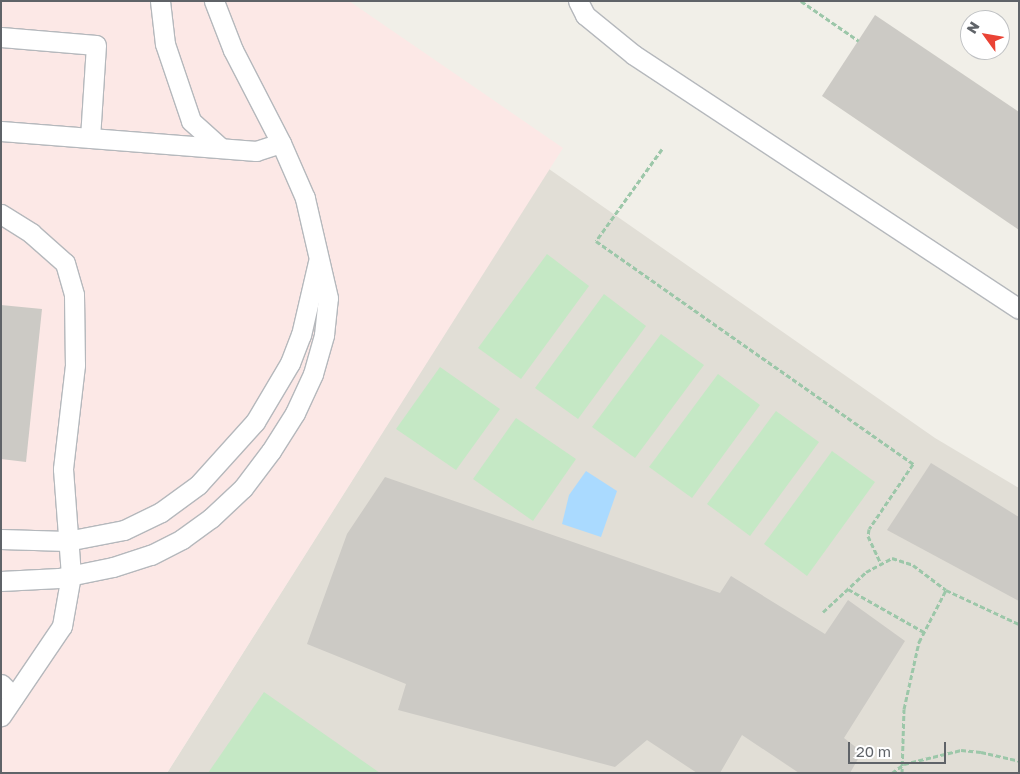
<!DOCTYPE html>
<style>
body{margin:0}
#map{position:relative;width:1020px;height:774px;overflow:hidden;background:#f1efe8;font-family:"Golos Text",sans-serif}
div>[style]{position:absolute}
.education>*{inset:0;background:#e1ded6}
.medical>*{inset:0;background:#fce8e6}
.green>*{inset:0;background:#c5e8c5}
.water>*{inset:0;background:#aadaff}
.building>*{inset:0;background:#cccac5}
.path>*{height:3px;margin-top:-1.5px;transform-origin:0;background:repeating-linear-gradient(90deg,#9cc7a9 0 5px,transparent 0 7.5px)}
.roads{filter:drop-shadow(1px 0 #b5b8bc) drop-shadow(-1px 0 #b5b8bc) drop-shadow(0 1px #b5b8bc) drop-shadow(0 -1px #b5b8bc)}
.lane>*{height:19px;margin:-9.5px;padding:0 9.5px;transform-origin:9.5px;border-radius:9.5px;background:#fff}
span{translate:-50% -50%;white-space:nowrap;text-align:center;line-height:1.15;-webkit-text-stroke:4px #fff;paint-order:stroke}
.frame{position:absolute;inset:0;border:2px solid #5f6368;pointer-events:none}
.north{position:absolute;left:960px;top:10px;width:50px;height:50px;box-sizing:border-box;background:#fff;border:1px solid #bfc1c3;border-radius:50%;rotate:302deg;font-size:14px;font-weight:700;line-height:20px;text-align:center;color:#5f6368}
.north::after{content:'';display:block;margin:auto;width:18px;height:22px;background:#ea4335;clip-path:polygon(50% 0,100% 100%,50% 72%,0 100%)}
.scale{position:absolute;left:848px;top:742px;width:98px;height:22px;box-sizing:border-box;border:2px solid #5f6368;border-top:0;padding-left:6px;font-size:15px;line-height:18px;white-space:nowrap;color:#5f6368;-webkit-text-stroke:4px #fff;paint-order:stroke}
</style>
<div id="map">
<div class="education">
<i style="clip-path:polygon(549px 169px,935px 438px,1019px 488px,1019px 773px,167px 773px)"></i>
</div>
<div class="medical">
<i style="clip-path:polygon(1px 1px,349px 1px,563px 148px,167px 773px,1px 773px)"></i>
</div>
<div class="green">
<i style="clip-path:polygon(547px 254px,589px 286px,521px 379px,478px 348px)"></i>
<i style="clip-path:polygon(604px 294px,646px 326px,578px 419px,535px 388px)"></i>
<i style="clip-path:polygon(661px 334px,704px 365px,635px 458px,592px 427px)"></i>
<i style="clip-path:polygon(440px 367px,500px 409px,456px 470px,396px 429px)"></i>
<i style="clip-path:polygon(718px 374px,760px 405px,692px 498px,649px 467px)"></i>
<i style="clip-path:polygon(776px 411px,819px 442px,750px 536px,707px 504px)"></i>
<i style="clip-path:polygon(516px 418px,576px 459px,533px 521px,473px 479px)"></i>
<i style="clip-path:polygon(832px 451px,875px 482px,807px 576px,764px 544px)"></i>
<i style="clip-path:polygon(264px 692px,380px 773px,208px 773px)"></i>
</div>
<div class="water">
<i style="clip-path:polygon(586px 471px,617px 491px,601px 537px,562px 524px,569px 495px)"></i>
</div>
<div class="building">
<i style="clip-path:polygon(875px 15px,1019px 112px,1019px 230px,822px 96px)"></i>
<i style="clip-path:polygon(1px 305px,42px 309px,26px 462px,1px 459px)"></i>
<i style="clip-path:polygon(931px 463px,1019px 517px,1019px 601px,887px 530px)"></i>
<i style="clip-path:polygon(385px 477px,720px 593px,731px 576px,825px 634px,848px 600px,905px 641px,844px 738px,862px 752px,850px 773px,799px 773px,742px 735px,720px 773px,697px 773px,647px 740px,615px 767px,398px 710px,406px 684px,307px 644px,347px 534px)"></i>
</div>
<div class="path">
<i style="left:801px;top:1px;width:70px;rotate:34.6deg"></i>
<i style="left:662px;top:149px;width:113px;rotate:125.7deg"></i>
<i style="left:596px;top:241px;width:388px;rotate:35.1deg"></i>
<i style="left:913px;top:464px;width:78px;rotate:124.1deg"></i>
<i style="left:869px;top:529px;width:7px;rotate:98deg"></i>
<i style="left:868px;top:536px;width:31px;rotate:65deg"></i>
<i style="left:848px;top:589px;width:87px;rotate:29.5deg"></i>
<i style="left:823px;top:612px;width:59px;rotate:-42.9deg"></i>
<i style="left:866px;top:572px;width:30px;rotate:-28deg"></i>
<i style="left:892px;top:558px;width:22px;rotate:18deg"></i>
<i style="left:913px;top:565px;width:41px;rotate:37.1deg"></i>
<i style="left:946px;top:590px;width:81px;rotate:25deg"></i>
<i style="left:892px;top:773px;width:15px;rotate:-37deg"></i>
<i style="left:904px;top:764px;width:59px;rotate:-13.8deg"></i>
<i style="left:961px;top:750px;width:20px;rotate:6deg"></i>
<i style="left:981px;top:752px;width:39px;rotate:13deg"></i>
<i style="left:902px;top:773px;width:64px;rotate:-88.2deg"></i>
<i style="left:904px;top:709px;width:69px;rotate:-77.4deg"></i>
<i style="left:919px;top:642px;width:59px;rotate:-62.6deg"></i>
</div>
<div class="roads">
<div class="lane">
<i style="left:160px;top:1px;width:43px;rotate:83.4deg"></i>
<i style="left:165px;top:44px;width:81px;rotate:71.3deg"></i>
<i style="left:191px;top:121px;width:40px;rotate:42deg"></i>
<i style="left:578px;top:1px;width:16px;rotate:63deg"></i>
<i style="left:585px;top:15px;width:63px;rotate:39.2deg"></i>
<i style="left:634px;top:55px;width:461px;rotate:33.4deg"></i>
<i style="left:1px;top:37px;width:95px;rotate:4.8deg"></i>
<i style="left:96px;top:45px;width:93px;rotate:93.7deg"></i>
<i style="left:1px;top:131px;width:256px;rotate:4.5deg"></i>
<i style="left:256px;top:151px;width:26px;rotate:-18deg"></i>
<i style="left:1px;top:214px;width:36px;rotate:32deg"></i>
<i style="left:31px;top:233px;width:45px;rotate:41.4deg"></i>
<i style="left:65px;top:263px;width:33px;rotate:74deg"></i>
<i style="left:74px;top:295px;width:70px;rotate:89.2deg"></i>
<i style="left:75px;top:365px;width:105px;rotate:96.6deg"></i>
<i style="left:63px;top:469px;width:106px;rotate:85.7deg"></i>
<i style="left:71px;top:575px;width:52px;rotate:100deg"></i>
<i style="left:62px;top:626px;width:109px;rotate:124.1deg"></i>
<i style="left:1px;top:539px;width:66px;rotate:1.7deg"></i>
<i style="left:67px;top:541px;width:58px;rotate:-10.9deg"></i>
<i style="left:124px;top:530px;width:41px;rotate:-25.9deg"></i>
<i style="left:161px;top:512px;width:46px;rotate:-36.1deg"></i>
<i style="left:198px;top:485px;width:85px;rotate:-47.9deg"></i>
<i style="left:255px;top:422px;width:69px;rotate:-59.3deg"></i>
<i style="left:290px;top:363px;width:30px;rotate:-69deg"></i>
<i style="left:301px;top:335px;width:75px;rotate:-76.9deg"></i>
<i style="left:1px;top:581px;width:58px;rotate:-3deg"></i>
<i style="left:59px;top:578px;width:55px;rotate:-11.5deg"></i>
<i style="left:113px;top:567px;width:40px;rotate:-18deg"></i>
<i style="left:151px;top:555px;width:35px;rotate:-27deg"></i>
<i style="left:182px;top:539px;width:36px;rotate:-36deg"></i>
<i style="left:211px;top:518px;width:44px;rotate:-43.2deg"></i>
<i style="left:243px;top:488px;width:46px;rotate:-52.9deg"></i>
<i style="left:271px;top:451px;width:45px;rotate:-57.7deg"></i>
<i style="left:295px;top:413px;width:43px;rotate:-65.2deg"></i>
<i style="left:313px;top:374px;width:41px;rotate:-74.2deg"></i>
<i style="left:324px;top:335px;width:37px;rotate:-84deg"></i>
<i style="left:328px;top:298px;width:103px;rotate:-103deg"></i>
<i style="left:305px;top:198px;width:60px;rotate:-113.6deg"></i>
<i style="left:281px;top:143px;width:105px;rotate:-117.3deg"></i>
<i style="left:233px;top:50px;width:53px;rotate:-111.2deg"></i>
<i style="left:1px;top:684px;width:18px;rotate:45deg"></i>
</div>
</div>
<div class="frame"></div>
<div class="north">N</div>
<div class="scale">20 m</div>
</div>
